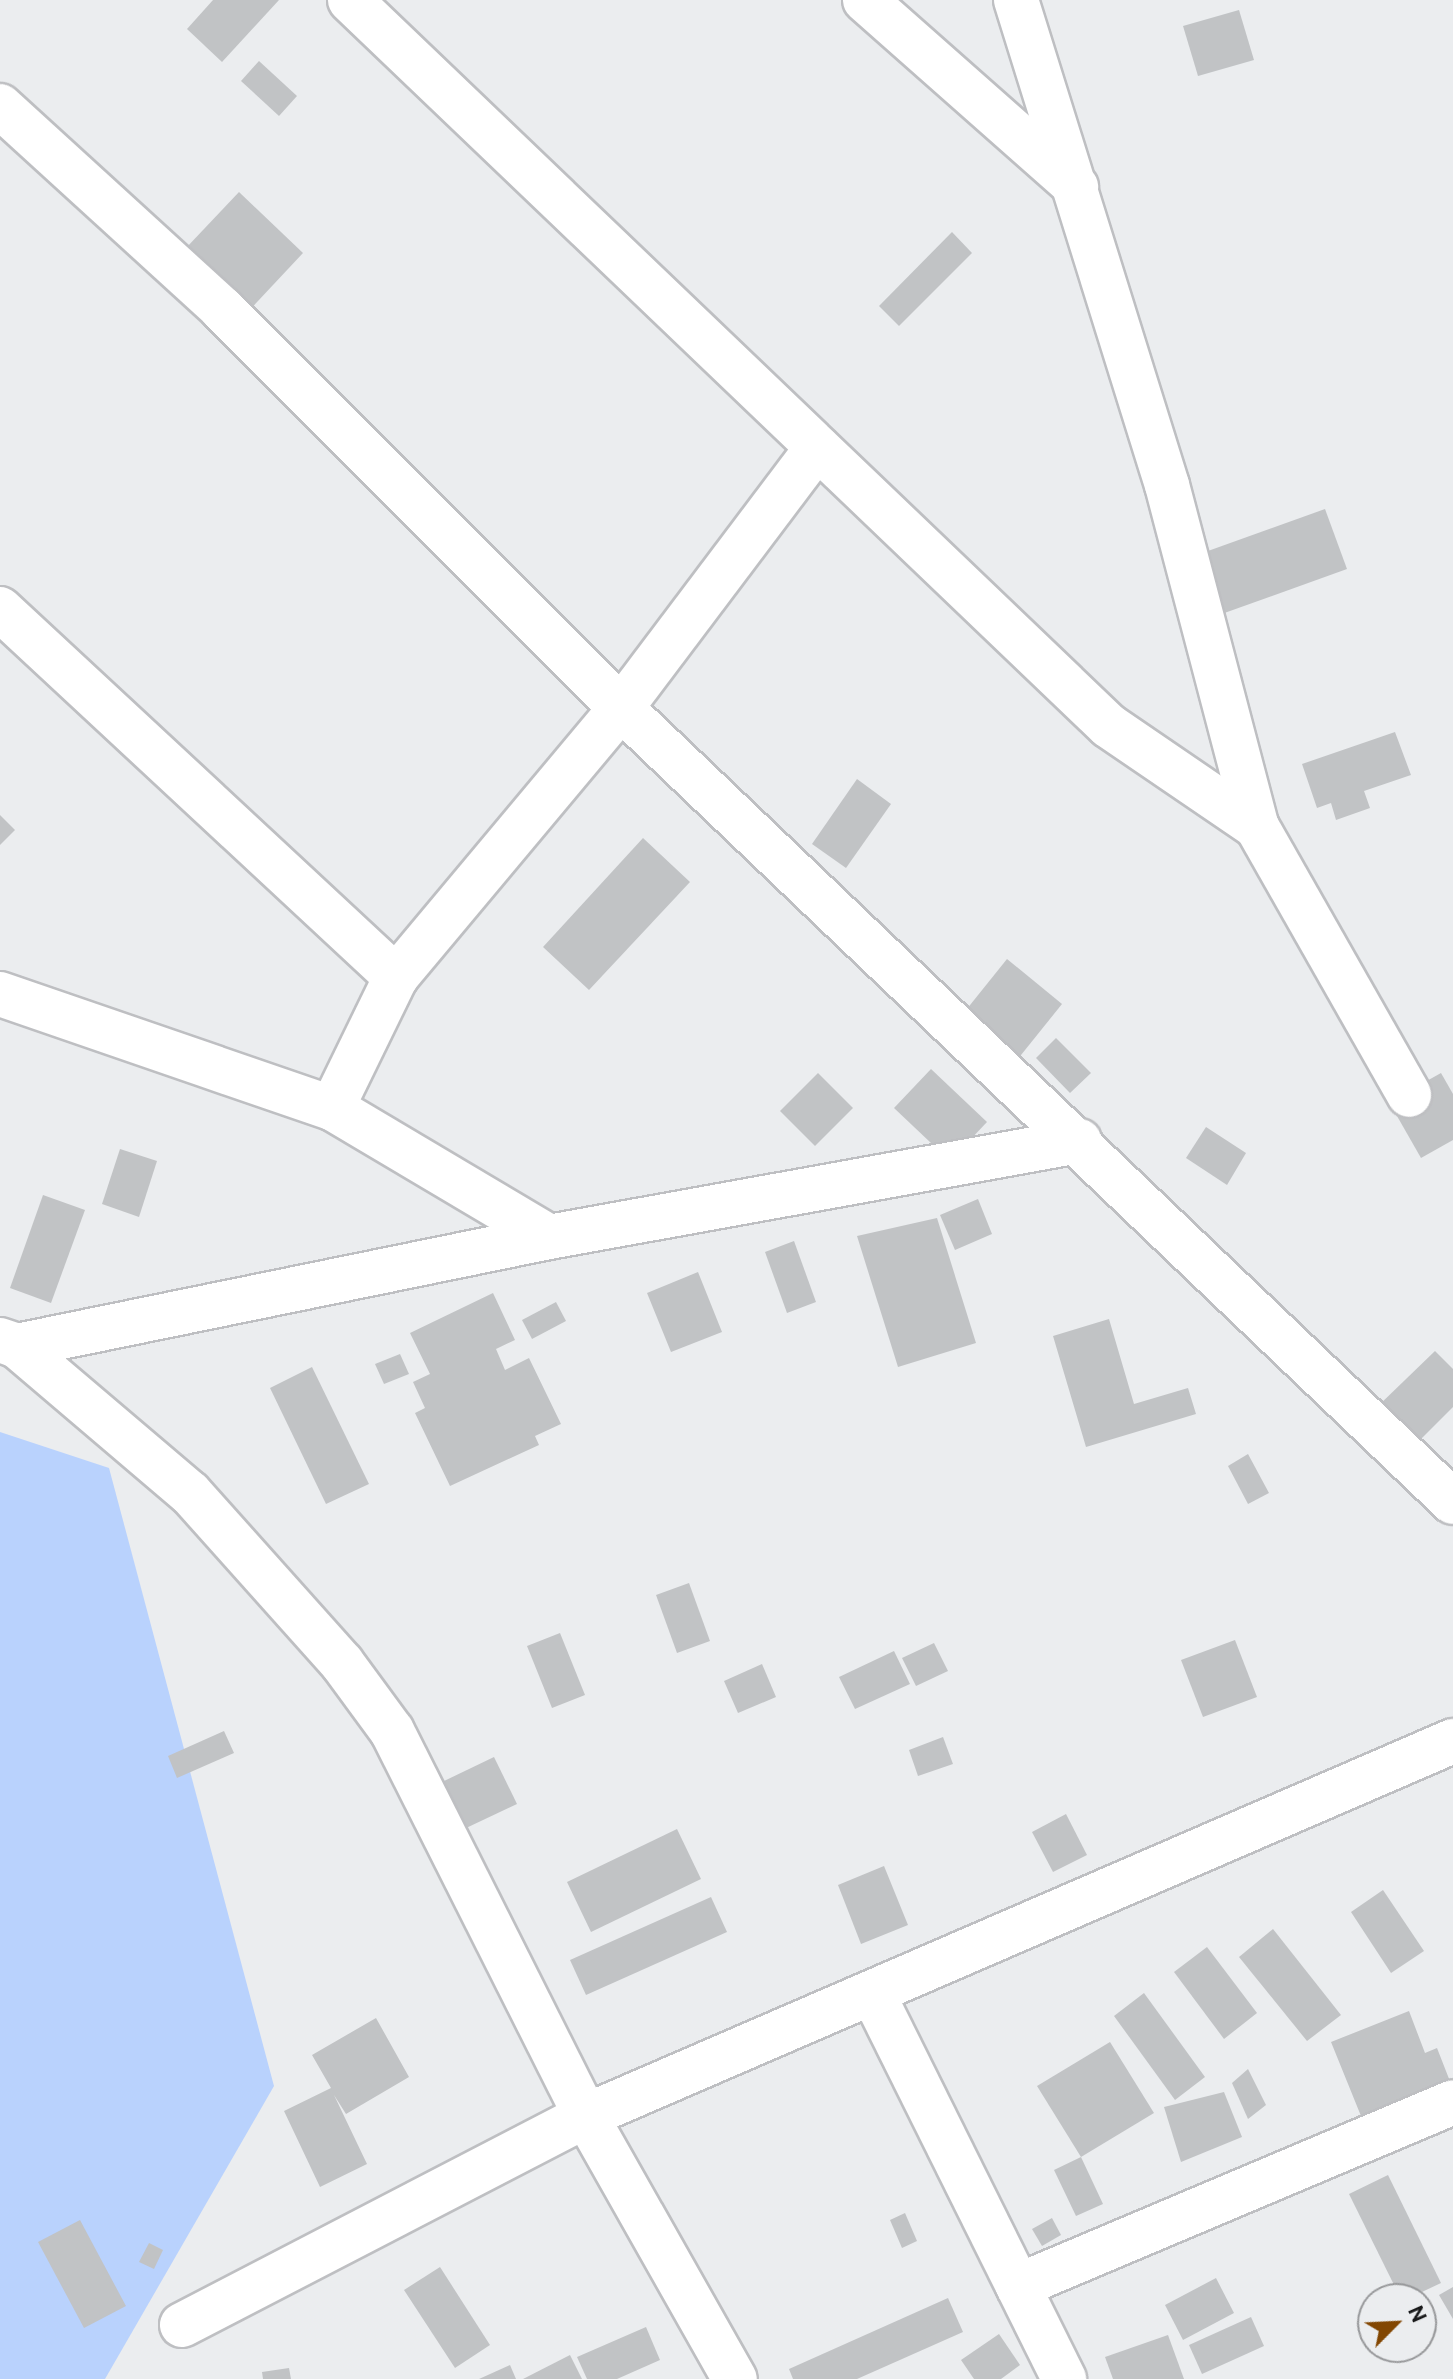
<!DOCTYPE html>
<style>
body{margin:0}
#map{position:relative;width:1453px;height:2379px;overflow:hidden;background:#ebedef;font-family:Cabin,sans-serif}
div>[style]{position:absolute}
.green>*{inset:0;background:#b9d2fd}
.building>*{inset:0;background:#c1c3c5}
.roads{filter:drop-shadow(2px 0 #bebfc2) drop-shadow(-2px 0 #bebfc2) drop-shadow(0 2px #bebfc2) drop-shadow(0 -2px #bebfc2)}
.minor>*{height:44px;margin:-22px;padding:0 22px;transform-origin:22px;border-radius:22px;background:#fff}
span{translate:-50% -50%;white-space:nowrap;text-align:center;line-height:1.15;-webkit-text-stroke:6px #ebedef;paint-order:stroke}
.north{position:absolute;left:1357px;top:2283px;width:80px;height:80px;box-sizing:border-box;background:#ebedef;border:2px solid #97989a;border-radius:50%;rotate:66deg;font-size:22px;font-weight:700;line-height:32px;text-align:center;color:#18191a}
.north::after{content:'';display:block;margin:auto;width:28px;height:36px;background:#824601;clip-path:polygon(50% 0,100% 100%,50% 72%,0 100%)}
</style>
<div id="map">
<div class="green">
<i style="clip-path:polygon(0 1432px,109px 1468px,274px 2086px,105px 2379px,0 2379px)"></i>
</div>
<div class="building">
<i style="clip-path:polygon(213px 0,279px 0,222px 62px,187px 29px)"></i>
<i style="clip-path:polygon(1239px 10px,1254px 60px,1198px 76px,1183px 26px)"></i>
<i style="clip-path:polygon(259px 61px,297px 96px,279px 116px,241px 81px)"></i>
<i style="clip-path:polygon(239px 192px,303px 253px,244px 316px,186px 248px)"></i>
<i style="clip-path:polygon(952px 232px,972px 253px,899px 326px,879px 306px)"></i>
<i style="clip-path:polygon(1325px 509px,1347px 569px,1216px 616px,1194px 556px)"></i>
<i style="clip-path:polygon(1395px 732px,1411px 775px,1364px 791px,1370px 808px,1336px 820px,1331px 803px,1317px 808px,1302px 764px)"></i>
<i style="clip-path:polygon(857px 779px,891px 804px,846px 868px,812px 844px)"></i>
<i style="clip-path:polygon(0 815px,15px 830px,0 845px)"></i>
<i style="clip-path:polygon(643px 838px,690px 882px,589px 990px,543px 947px)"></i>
<i style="clip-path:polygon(1007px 959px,1062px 1004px,1009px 1070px,954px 1025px)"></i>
<i style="clip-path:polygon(1056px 1038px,1091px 1073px,1070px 1093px,1036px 1058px)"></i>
<i style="clip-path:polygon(931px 1069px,987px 1122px,950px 1161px,894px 1108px)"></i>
<i style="clip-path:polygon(818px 1073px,853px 1108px,815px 1146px,780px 1111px)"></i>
<i style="clip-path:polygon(1441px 1073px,1453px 1094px,1453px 1140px,1421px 1158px,1389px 1102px)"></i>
<i style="clip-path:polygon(1206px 1127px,1246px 1153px,1227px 1185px,1186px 1158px)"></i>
<i style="clip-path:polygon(120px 1149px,157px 1161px,139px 1217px,102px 1204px)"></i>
<i style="clip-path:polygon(43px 1195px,85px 1210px,51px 1303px,10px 1288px)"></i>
<i style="clip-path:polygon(978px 1199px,992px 1234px,955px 1250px,940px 1215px)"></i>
<i style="clip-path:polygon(937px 1218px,976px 1343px,898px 1367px,857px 1236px)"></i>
<i style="clip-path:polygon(794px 1241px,816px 1302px,787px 1313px,765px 1252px)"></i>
<i style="clip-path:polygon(698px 1272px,722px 1332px,671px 1352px,647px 1293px)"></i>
<i style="clip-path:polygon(493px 1293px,515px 1340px,496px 1349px,505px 1370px,529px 1358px,561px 1424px,535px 1436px,539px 1445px,450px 1486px,415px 1413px,425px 1408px,413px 1382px,430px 1374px,410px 1333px)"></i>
<i style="clip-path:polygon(556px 1302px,566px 1321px,532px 1339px,522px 1320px)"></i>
<i style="clip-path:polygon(1109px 1319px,1134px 1404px,1188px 1388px,1196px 1414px,1086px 1447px,1053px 1336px)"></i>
<i style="clip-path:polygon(1435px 1351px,1453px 1369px,1453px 1407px,1414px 1446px,1376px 1408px)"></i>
<i style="clip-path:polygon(400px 1354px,409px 1374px,384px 1384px,375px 1364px)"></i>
<i style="clip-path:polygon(312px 1367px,369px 1484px,326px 1504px,270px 1388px)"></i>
<i style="clip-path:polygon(1248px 1454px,1269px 1493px,1248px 1504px,1228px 1466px)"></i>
<i style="clip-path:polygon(689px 1583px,710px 1641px,677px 1653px,656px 1595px)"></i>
<i style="clip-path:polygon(560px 1633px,585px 1695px,552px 1708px,527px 1646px)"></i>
<i style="clip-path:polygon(1235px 1640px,1257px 1697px,1203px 1717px,1181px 1660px)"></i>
<i style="clip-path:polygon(934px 1643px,948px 1671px,916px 1686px,902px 1658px)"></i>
<i style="clip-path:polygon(894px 1651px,910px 1684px,855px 1709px,839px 1677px)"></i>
<i style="clip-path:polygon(762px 1664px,776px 1697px,738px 1713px,724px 1681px)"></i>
<i style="clip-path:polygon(224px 1731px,234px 1753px,177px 1778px,168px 1756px)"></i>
<i style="clip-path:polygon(943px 1737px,953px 1764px,918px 1776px,909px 1750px)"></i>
<i style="clip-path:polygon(494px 1757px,517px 1804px,464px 1829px,442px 1782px)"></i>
<i style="clip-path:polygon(1066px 1814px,1087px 1855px,1053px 1872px,1032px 1832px)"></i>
<i style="clip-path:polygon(677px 1829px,701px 1879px,591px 1932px,567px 1882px)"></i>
<i style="clip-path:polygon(884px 1866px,908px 1925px,861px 1944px,838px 1885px)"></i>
<i style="clip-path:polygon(1383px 1890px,1424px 1951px,1391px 1973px,1351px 1912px)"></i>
<i style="clip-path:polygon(711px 1897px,727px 1932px,586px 1995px,570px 1960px)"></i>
<i style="clip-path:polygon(1273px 1929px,1341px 2015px,1307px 2041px,1239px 1957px)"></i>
<i style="clip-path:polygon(1207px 1947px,1257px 2013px,1224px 2039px,1174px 1972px)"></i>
<i style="clip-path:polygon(1144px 1993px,1205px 2077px,1175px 2100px,1114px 2016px)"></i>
<i style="clip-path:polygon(1409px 2011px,1425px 2053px,1437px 2048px,1453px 2089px,1383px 2117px,1396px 2151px,1378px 2158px,1331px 2042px)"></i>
<i style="clip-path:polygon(376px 2018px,409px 2077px,346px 2114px,334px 2095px,367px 2164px,320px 2187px,284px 2111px,331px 2088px,312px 2055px)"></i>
<i style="clip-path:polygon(1110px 2042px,1154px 2113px,1081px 2157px,1037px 2086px)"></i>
<i style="clip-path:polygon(1248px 2069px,1266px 2105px,1248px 2119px,1232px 2083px)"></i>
<i style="clip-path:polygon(1224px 2092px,1242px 2137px,1181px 2162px,1164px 2107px)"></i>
<i style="clip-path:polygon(1081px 2157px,1103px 2204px,1076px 2216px,1054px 2170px)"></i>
<i style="clip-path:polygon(1388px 2175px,1441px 2283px,1407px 2299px,1401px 2299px,1349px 2194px)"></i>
<i style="clip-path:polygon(905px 2213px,917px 2241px,902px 2248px,890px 2220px)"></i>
<i style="clip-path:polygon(1052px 2218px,1061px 2235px,1042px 2246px,1032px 2229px)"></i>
<i style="clip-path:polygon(80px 2220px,126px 2306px,84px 2328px,38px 2242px)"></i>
<i style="clip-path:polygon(149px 2243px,163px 2250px,154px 2269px,139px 2262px)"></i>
<i style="clip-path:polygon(440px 2267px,490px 2345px,455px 2368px,404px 2290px)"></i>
<i style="clip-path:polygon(1216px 2278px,1234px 2313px,1183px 2340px,1165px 2305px)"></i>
<i style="clip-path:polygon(1453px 2287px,1453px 2319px,1439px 2295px)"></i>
<i style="clip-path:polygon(948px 2298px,963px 2332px,857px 2379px,793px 2379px,789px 2369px)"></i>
<i style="clip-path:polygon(1251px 2317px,1264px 2346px,1202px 2374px,1189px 2345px)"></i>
<i style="clip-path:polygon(646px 2327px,660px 2360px,617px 2379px,587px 2379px,577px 2357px)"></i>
<i style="clip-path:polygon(999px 2334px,1020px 2365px,1001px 2379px,974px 2379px,961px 2360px)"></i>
<i style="clip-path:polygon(1168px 2335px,1184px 2379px,1113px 2379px,1105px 2357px)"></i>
<i style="clip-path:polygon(570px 2355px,582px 2379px,523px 2379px)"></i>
<i style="clip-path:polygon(510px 2365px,516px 2379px,479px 2379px)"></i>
<i style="clip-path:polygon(289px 2368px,291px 2379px,263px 2379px,262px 2372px)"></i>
</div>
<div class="roads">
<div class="minor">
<i style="left:350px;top:0;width:1050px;rotate:43.73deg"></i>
<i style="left:1109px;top:726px;width:179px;rotate:34.3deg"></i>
<i style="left:865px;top:0;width:282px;rotate:41.5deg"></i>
<i style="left:1016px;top:0;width:508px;rotate:72.71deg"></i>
<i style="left:1167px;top:485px;width:354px;rotate:75.3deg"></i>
<i style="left:1257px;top:827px;width:308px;rotate:60.4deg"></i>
<i style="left:0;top:106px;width:301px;rotate:42.4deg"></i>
<i style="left:222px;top:309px;width:564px;rotate:45deg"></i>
<i style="left:621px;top:708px;width:1150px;rotate:43.66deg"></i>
<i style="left:0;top:609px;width:541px;rotate:42.9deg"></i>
<i style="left:0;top:994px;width:351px;rotate:19deg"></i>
<i style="left:332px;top:1108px;width:252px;rotate:30.7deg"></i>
<i style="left:332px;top:1108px;width:146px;rotate:-64deg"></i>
<i style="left:396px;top:977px;width:351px;rotate:-50.1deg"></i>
<i style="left:621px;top:708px;width:326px;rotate:-53deg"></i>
<i style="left:0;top:1340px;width:18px;rotate:19deg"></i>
<i style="left:17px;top:1346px;width:227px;rotate:40.4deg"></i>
<i style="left:190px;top:1493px;width:228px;rotate:48.2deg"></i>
<i style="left:342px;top:1663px;width:84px;rotate:53.7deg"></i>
<i style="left:392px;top:1731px;width:431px;rotate:63.3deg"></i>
<i style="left:586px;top:2116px;width:302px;rotate:60.5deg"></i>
<i style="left:17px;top:1346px;width:543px;rotate:-11.58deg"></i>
<i style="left:549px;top:1237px;width:539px;rotate:-10.27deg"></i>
<i style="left:874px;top:1996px;width:428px;rotate:63.6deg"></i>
<i style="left:1018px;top:2286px;width:472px;rotate:-22.9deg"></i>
<i style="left:182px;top:2325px;width:455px;rotate:-27.4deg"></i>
<i style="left:586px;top:2116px;width:945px;rotate:-23.39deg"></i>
</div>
</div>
<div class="north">N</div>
</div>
